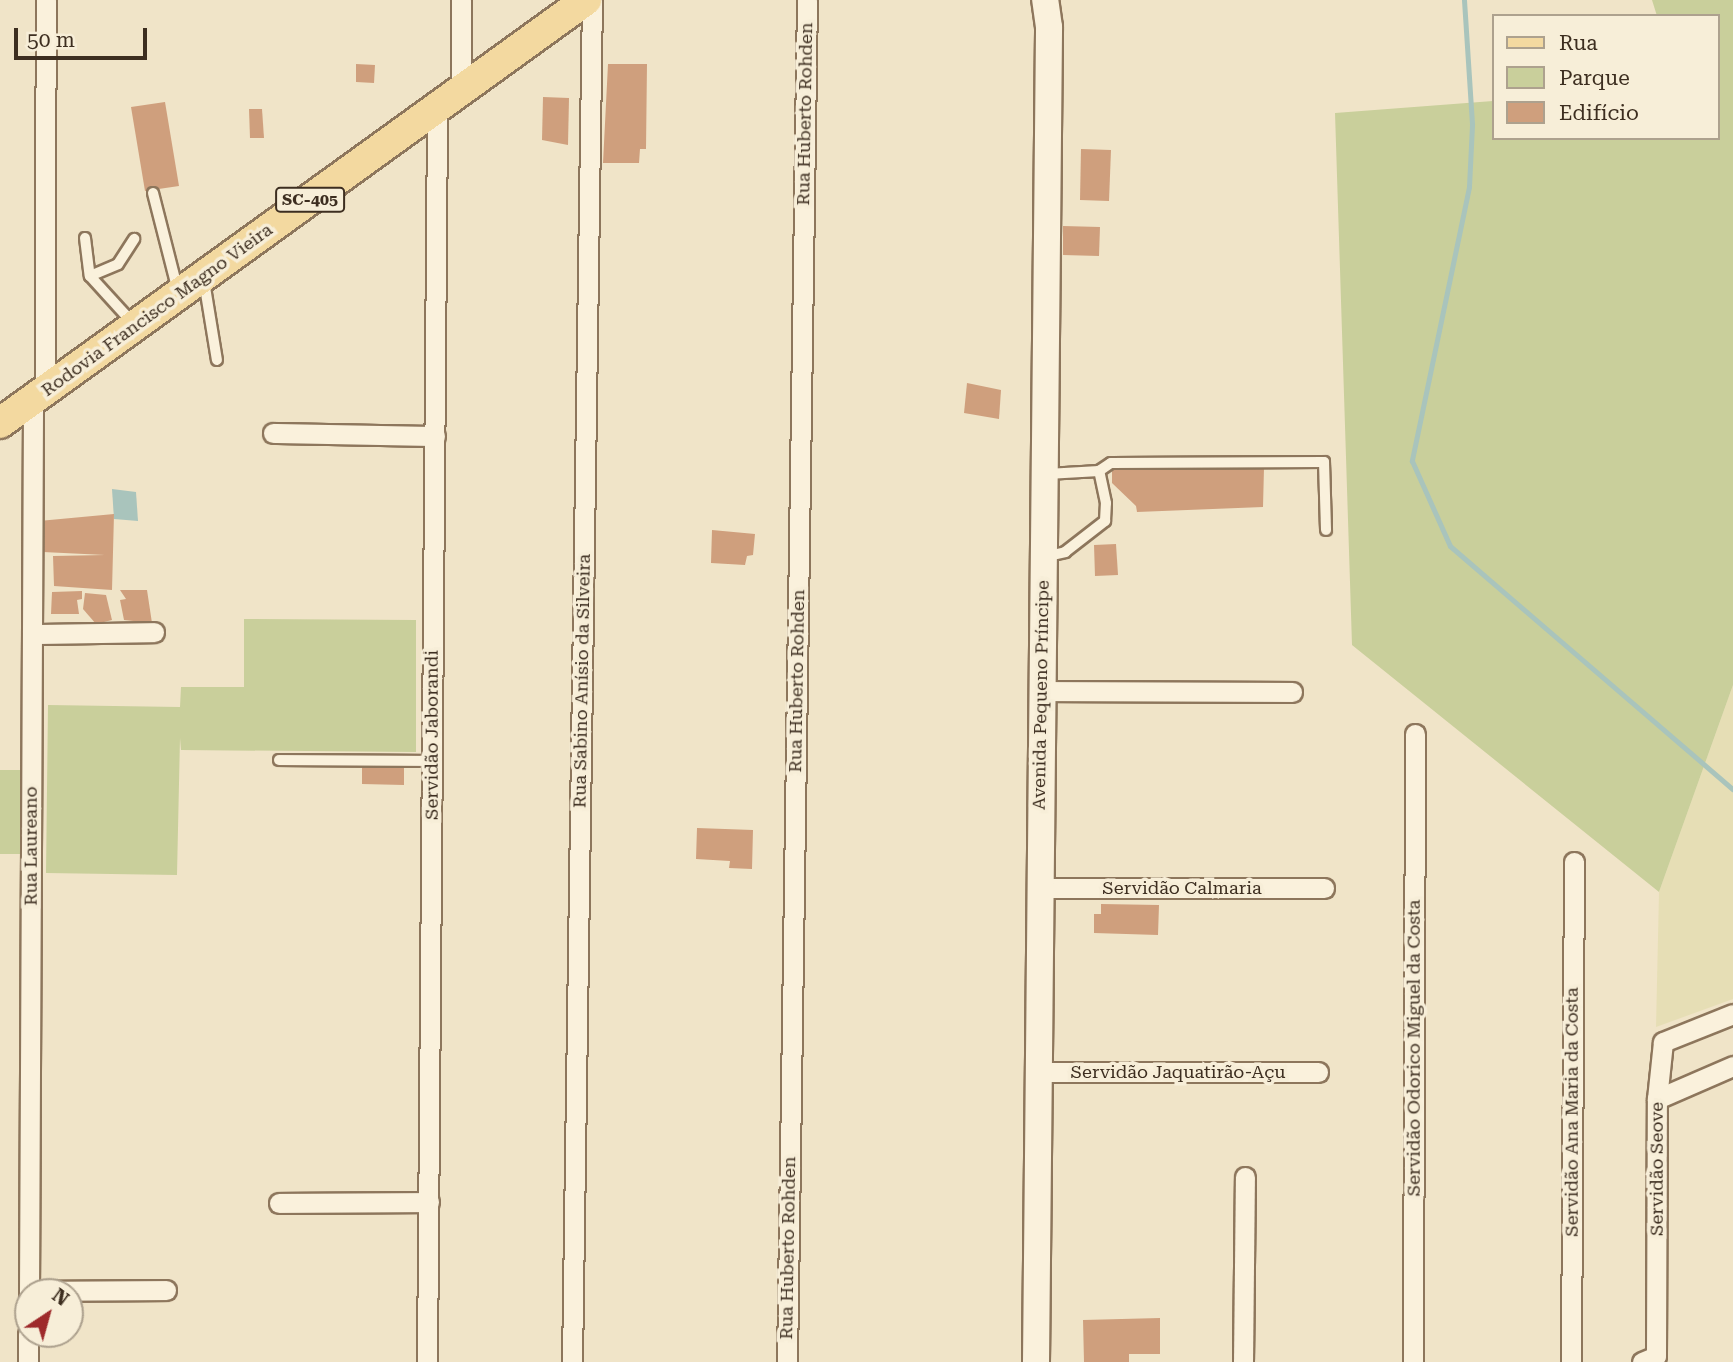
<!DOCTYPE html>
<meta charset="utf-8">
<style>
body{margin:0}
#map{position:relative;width:1733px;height:1362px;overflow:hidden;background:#f0e4c8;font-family:"Roboto Serif",serif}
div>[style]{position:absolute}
.farmland>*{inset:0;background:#e6deb5}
.green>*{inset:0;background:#c9cf9b}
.water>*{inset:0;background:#a9c4bc}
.stream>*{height:5px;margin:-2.5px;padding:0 2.5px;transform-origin:2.5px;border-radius:2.5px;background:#a9c4bc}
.building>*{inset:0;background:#cf9f7d}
.roads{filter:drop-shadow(2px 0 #8d765c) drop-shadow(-2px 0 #8d765c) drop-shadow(0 2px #8d765c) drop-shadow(0 -2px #8d765c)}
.lane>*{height:10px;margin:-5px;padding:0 5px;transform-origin:5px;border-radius:5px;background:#faf1dc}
.street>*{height:19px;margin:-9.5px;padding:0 9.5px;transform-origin:9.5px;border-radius:9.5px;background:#faf1dc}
.secondary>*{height:26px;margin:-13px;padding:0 13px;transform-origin:13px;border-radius:13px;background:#faf1dc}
.primary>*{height:30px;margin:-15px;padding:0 15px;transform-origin:15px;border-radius:15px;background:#f3d9a0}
span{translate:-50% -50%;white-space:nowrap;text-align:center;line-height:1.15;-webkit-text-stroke:7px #f7eed8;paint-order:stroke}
.shield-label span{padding:2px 5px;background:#f7eed8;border:2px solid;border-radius:5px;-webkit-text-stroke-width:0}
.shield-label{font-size:16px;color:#3d2e20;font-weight:700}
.street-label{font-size:18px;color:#3d2e20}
.legend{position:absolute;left:1492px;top:14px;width:228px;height:126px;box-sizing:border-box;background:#f7eed8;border:2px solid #ada18e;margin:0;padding:9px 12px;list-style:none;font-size:21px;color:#3d2e20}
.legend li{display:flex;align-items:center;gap:14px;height:35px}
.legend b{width:35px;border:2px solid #ada18e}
.north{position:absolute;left:14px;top:1278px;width:70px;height:70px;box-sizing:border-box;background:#f7eed8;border:2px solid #ada18e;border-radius:50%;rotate:36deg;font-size:19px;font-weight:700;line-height:28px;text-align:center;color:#3d2e20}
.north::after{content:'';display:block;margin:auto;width:24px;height:32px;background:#9e2a2b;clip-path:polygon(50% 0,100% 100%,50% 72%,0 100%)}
.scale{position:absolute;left:14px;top:28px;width:133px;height:32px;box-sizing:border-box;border:4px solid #3d2e20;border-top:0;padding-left:9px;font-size:21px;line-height:24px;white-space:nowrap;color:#3d2e20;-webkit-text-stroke:5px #f7eed8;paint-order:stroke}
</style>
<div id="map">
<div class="farmland">
<i style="clip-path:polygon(1733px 685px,1733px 999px,1656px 1027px,1659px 892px)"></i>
</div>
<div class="green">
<i style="clip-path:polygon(1652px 0,1733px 0,1733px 685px,1659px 892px,1352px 645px,1335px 113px,1493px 101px,1493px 138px,1717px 138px,1717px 16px,1657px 16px)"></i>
<i style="clip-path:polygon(244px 619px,416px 620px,416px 752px,181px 750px,180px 738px,177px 875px,46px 873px,48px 705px,180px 707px,181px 687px,244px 687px)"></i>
<i style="clip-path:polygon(0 770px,26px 770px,25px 854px,0 854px)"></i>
</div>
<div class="water">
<i style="clip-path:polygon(112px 489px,136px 492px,138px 521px,114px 519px)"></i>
</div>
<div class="stream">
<i style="left:1464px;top:0;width:125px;rotate:86.3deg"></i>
<i style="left:1472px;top:125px;width:62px;rotate:92.8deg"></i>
<i style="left:1469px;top:187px;width:280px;rotate:101.8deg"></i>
<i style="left:1412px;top:461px;width:93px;rotate:65.9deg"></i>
<i style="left:1450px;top:546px;width:373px;rotate:40.7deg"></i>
</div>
<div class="building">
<i style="clip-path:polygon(356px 64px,375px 65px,374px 83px,356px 82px)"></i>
<i style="clip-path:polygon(608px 64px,647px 64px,646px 149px,640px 149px,639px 163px,603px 163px)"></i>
<i style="clip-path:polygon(543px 97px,569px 98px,568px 145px,542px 140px)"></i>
<i style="clip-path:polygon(165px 102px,179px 186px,145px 191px,131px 107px)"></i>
<i style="clip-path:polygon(249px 109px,262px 109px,264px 138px,250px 138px)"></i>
<i style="clip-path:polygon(1081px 149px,1111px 150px,1109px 201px,1080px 200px)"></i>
<i style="clip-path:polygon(1063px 226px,1100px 227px,1099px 256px,1063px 255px)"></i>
<i style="clip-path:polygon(967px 383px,1001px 390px,999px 419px,964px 413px)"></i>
<i style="clip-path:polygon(1112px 466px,1264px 468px,1263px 507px,1137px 512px,1136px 506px,1112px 483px)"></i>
<i style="clip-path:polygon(114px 514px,112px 590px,54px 586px,53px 556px,105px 555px,43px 552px,39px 521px)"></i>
<i style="clip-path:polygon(712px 530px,755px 534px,753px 555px,747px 556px,745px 565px,711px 563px)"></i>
<i style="clip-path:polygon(1116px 544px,1118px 575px,1095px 576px,1094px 545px)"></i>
<i style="clip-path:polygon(120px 590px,147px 590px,152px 623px,124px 620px,120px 600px,126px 599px)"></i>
<i style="clip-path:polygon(82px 591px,82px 599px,77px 600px,79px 614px,51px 614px,52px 592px)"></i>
<i style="clip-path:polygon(85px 593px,106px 595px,112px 620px,96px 624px,83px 609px)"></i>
<i style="clip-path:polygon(362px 765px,404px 765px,404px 785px,362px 784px)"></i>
<i style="clip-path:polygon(697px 828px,753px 830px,752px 869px,729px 868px,730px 861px,696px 859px)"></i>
<i style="clip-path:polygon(1101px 904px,1159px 905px,1158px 935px,1094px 933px,1094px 914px,1101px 914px)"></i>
<i style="clip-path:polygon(1160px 1318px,1160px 1354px,1129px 1354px,1129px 1362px,1084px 1362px,1083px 1320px)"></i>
</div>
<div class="roads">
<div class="lane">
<i style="left:153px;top:193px;width:101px;rotate:75.7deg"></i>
<i style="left:85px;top:238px;width:38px;rotate:83deg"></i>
<i style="left:90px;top:276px;width:62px;rotate:47.6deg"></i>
<i style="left:90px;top:276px;width:30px;rotate:-23deg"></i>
<i style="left:118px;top:264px;width:30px;rotate:-57deg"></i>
<i style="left:204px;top:281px;width:80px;rotate:80.7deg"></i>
<i style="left:1099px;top:471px;width:14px;rotate:-34deg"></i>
<i style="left:1111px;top:463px;width:213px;rotate:-0.3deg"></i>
<i style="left:1324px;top:462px;width:68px;rotate:88.3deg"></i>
<i style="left:1044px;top:557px;width:22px;rotate:-13deg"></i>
<i style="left:1065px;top:552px;width:51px;rotate:-37.8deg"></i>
<i style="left:1105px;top:521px;width:18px;rotate:-87deg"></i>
<i style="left:1106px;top:503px;width:33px;rotate:-102deg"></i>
<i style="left:1099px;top:471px;width:52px;rotate:176.7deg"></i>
<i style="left:279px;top:760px;width:153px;rotate:0.4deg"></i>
</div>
<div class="street">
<i style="left:461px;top:91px;width:91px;rotate:-90deg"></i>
<i style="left:45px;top:391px;width:391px;rotate:-89.9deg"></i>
<i style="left:273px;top:433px;width:162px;rotate:1.1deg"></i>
<i style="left:32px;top:634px;width:122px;rotate:-0.9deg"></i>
<i style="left:1041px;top:691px;width:251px;rotate:0.2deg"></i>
<i style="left:1039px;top:888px;width:285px"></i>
<i style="left:1038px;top:1072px;width:280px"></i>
<i style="left:1657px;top:1099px;width:83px;rotate:-23.5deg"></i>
<i style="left:279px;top:1203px;width:150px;rotate:-0.4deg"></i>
<i style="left:29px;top:1291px;width:137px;rotate:-0.4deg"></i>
<i style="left:29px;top:1292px;width:892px;rotate:-89.74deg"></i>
<i style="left:28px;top:1362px;width:28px;rotate:-90deg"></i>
<i style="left:427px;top:1362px;width:1254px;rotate:-89.54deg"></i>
<i style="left:572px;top:1362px;width:1362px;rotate:-89.16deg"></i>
<i style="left:787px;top:1362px;width:1362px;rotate:-89.16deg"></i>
<i style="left:1243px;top:1362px;width:185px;rotate:-89.4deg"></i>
<i style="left:1413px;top:1362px;width:628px;rotate:-89.82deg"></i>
<i style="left:1571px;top:1362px;width:500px;rotate:-89.66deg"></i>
<i style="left:1642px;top:1362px;width:15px;rotate:-23deg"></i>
<i style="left:1656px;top:1356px;width:257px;rotate:-89.8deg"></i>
<i style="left:1657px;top:1099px;width:57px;rotate:-84deg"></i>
<i style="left:1663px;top:1042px;width:75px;rotate:-21.8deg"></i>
</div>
<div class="secondary">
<i style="left:1036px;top:1362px;width:1335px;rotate:-89.44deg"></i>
<i style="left:1049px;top:27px;width:27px;rotate:-98deg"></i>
</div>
<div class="primary">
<i style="left:0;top:423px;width:723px;rotate:-35.82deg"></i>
</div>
</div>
<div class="shield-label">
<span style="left:310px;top:200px">SC-405</span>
</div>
<div class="street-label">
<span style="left:805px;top:114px;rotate:-89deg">Rua Huberto Rohden</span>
<span style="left:157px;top:310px;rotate:-36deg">Rodovia Francisco Magno Vieira</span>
<span style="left:582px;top:681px;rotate:-89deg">Rua Sabino Anísio da Silveira</span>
<span style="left:797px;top:681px;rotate:-89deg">Rua Huberto Rohden</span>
<span style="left:1041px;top:695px;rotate:-89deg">Avenida Pequeno Príncipe</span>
<span style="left:432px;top:735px;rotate:-90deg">Servidão Jaborandi</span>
<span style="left:31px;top:846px;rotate:-90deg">Rua Laureano</span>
<span style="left:1182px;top:888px">Servidão Calmaria</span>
<span style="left:1414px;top:1048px;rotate:-90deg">Servidão Odorico Miguel da Costa</span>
<span style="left:1178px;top:1072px">Servidão Jaquatirão-Açu</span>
<span style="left:1572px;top:1112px;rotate:-90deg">Servidão Ana Maria da Costa</span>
<span style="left:1657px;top:1169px;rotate:-90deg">Servidão Seove</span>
<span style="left:788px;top:1248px;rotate:-89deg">Rua Huberto Rohden</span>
</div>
<ul class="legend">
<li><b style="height:9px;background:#f3d9a0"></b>Rua</li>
<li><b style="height:19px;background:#c9cf9b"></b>Parque</li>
<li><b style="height:19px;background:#cf9f7d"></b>Edifício</li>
</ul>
<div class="north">N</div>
<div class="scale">50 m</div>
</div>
